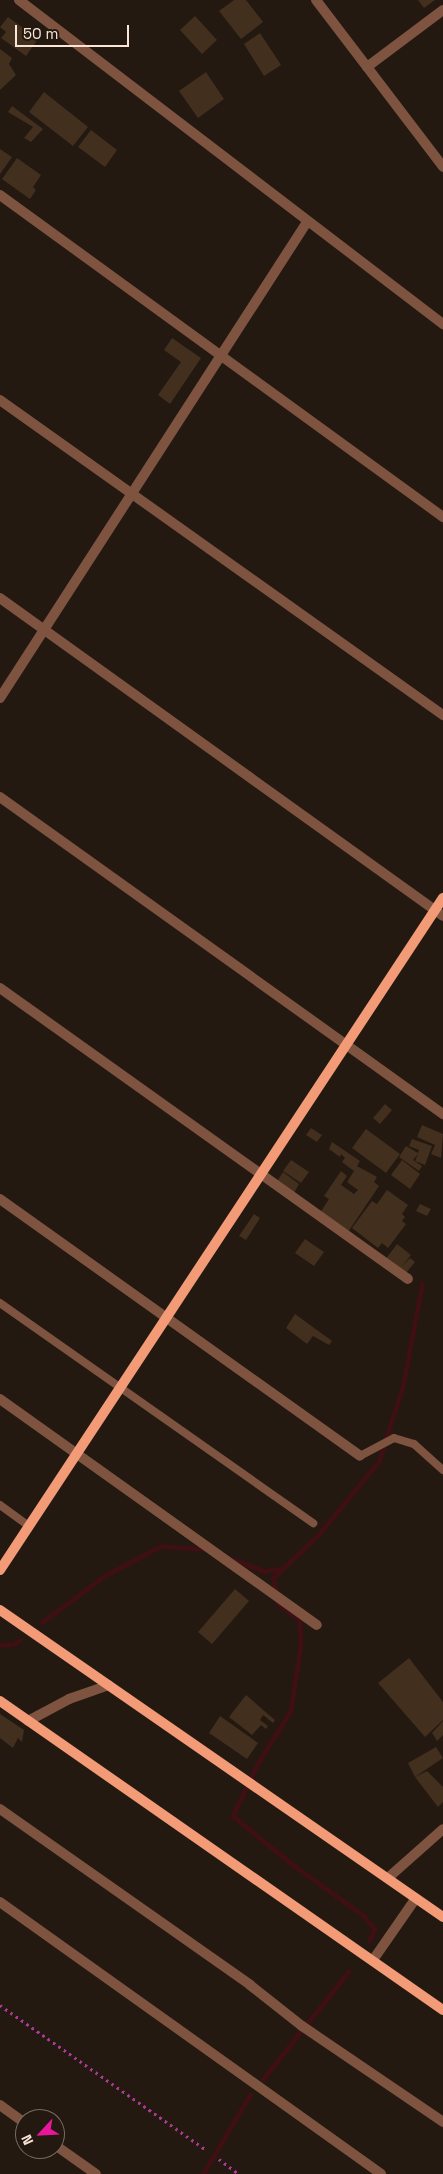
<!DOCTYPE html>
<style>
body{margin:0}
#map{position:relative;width:443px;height:2174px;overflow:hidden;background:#231911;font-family:"Space Grotesk",sans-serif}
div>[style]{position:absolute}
.stream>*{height:4.5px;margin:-2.25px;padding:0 2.25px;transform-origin:2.25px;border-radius:2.25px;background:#3e0f13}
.building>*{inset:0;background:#422f1e}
.path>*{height:2.5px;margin-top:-1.25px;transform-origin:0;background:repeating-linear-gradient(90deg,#ab3a94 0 2.5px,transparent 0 6.5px)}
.lane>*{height:8px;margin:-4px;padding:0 4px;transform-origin:4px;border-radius:4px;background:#7e5340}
.street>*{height:10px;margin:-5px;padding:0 5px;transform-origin:5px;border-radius:5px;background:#7e5340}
.secondary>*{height:10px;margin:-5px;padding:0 5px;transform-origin:5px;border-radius:5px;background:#f29b76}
span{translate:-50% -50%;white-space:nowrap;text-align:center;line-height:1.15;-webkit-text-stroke:4px #231911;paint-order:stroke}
.north{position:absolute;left:15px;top:2109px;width:50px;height:50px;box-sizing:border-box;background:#231911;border:1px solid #796b60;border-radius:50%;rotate:245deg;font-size:14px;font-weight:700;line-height:20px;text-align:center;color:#fbe5d6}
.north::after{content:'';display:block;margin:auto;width:18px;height:22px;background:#e8169a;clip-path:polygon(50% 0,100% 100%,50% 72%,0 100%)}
.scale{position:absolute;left:15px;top:25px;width:114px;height:22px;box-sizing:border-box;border:2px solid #fbe5d6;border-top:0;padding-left:6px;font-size:15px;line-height:18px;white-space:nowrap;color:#fbe5d6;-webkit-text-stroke:4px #231911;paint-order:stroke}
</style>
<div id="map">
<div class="stream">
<i style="left:229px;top:1558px;width:38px;rotate:20deg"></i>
<i style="left:265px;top:1571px;width:18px;rotate:-9deg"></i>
<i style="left:276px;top:1594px;width:16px;rotate:-101deg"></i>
<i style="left:273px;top:1578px;width:64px;rotate:-43.7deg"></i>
<i style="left:319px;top:1534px;width:94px;rotate:-50.6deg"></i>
<i style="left:379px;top:1461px;width:80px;rotate:-72.5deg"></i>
<i style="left:403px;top:1385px;width:103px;rotate:-79.3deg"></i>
<i style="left:278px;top:1603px;width:28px;rotate:38deg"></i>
<i style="left:300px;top:1620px;width:25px;rotate:88deg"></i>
<i style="left:301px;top:1645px;width:67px;rotate:98.6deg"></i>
<i style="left:291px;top:1711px;width:62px;rotate:121.9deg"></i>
<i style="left:258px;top:1764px;width:58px;rotate:115.7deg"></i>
<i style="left:233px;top:1816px;width:76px;rotate:39.1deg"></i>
<i style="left:292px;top:1864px;width:87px;rotate:35.7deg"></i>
<i style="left:363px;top:1915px;width:18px;rotate:49deg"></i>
<i style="left:375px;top:1929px;width:13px;rotate:113deg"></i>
<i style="left:42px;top:1622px;width:79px;rotate:-36.3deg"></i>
<i style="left:106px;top:1575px;width:62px;rotate:-27.8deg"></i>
<i style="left:161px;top:1546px;width:44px;rotate:3.9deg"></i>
<i style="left:0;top:1645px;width:14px;rotate:-4deg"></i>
<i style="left:14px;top:1644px;width:7px;rotate:-34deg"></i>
<i style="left:263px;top:2079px;width:137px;rotate:-51.5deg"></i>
<i style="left:203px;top:2174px;width:92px;rotate:-59.3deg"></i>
</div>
<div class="building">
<i style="clip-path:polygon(234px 0,246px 0,263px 22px,241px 39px,219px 11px)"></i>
<i style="clip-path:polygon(418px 0,435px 0,424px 8px)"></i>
<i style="clip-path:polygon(195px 16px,217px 40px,202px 54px,180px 30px)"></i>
<i style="clip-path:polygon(8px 17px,38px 39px,26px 56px,1px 38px,6px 32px,0 27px)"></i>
<i style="clip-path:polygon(260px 33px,281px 65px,264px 76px,244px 44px)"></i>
<i style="clip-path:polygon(0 49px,12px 58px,9px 64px,16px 75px,0 90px)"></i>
<i style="clip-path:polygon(206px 72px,224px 99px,198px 118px,179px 91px)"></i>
<i style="clip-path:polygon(44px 92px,88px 127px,73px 146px,29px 112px)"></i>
<i style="clip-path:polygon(12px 106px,43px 129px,31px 142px,24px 138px,33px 127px,8px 112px)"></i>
<i style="clip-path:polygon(91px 130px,117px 150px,105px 167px,78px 147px)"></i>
<i style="clip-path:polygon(0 149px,12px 157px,0 174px)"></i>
<i style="clip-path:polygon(17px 158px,41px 175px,33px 187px,36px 190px,30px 199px,2px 179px)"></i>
<i style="clip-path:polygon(172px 338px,201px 358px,170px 404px,158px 395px,181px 362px,164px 350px)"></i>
<i style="clip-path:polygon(385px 1104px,392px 1110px,380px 1124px,373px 1118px)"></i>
<i style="clip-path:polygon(422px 1125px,443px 1134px,441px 1158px,431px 1154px,435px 1145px,417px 1137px)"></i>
<i style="clip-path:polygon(311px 1128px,322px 1135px,317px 1142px,306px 1135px)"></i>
<i style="clip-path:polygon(366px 1129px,400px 1154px,386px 1173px,352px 1148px)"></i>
<i style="clip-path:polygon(412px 1139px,432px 1146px,425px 1165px,415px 1161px,418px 1154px,413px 1160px,422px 1166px,419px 1171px,399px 1157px,406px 1146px,418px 1153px,419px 1150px,409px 1146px)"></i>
<i style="clip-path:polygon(332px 1142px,360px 1161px,357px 1166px,377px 1177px,374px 1182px,379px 1186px,348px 1232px,320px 1213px,329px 1199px,324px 1196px,341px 1171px,347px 1176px,341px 1185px,354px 1194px,358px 1190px,347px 1182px,354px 1171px,342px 1162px,345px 1158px,341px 1154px,340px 1157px,329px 1149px)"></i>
<i style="clip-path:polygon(291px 1160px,309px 1172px,301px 1183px,283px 1171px)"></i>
<i style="clip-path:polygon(402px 1160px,420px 1174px,410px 1189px,391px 1175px)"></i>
<i style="clip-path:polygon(283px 1172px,299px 1184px,293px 1195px,276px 1183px)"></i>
<i style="clip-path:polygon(387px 1190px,408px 1205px,402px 1214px,405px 1217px,402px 1221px,406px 1224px,388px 1248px,382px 1243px,378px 1248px,352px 1228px,372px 1201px,377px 1204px)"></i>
<i style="clip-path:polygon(420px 1204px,431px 1209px,427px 1216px,416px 1211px)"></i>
<i style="clip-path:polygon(254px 1214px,260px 1218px,246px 1240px,239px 1236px)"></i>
<i style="clip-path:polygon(305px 1239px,324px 1252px,314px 1266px,295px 1253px)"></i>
<i style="clip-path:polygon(397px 1244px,411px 1255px,402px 1266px,410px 1258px,415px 1262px,406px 1273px,385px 1260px)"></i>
<i style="clip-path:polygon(295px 1314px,332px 1341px,329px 1345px,313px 1336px,307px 1344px,286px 1328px)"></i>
<i style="clip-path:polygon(235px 1589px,249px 1601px,212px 1644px,198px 1632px)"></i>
<i style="clip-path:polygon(409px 1658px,443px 1702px,443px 1720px,425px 1737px,378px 1683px)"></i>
<i style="clip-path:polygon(246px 1695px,275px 1720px,273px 1723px,263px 1715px,260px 1720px,268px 1726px,266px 1729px,261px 1725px,252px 1735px,229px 1717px)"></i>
<i style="clip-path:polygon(0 1714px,24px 1730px,22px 1742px,18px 1738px,13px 1748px,0 1738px)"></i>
<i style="clip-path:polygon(220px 1716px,258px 1743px,247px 1759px,209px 1733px)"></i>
<i style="clip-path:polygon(443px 1721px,443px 1735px,437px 1741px,432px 1733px)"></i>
<i style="clip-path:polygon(436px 1747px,443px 1758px,415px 1777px,408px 1763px)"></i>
<i style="clip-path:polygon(427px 1771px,443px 1787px,443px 1802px,438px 1807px,415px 1777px)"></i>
</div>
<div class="path">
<i style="left:0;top:2005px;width:251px;rotate:35.1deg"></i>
<i style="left:219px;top:2159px;width:25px;rotate:37deg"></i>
</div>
<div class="lane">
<i style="left:0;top:1303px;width:383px;rotate:35.1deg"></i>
<i style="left:360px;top:1456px;width:38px;rotate:-28deg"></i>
<i style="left:394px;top:1438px;width:21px;rotate:17deg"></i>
<i style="left:414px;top:1444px;width:39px;rotate:42deg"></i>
<i style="left:0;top:1505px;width:36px;rotate:36deg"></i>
</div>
<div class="street">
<i style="left:19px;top:0;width:534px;rotate:37.39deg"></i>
<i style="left:316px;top:0;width:210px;rotate:52.7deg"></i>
<i style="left:367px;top:67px;width:95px;rotate:-36.9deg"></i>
<i style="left:0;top:195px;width:548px;rotate:36.01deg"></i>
<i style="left:0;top:400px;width:544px;rotate:35.42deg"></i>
<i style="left:0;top:598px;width:545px;rotate:35.67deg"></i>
<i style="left:0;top:698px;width:566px;rotate:-57.18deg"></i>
<i style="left:0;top:797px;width:545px;rotate:35.59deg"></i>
<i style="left:0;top:988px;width:501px;rotate:35.5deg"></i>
<i style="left:0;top:1199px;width:442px;rotate:35.5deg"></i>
<i style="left:0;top:1399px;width:389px;rotate:35.5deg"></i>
<i style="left:28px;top:1721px;width:47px;rotate:-28.2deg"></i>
<i style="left:69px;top:1699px;width:42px;rotate:-19.3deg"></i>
<i style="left:0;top:1809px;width:306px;rotate:35.1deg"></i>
<i style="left:250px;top:1985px;width:66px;rotate:38.3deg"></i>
<i style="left:302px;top:2026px;width:171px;rotate:34.2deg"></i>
<i style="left:389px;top:1877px;width:72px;rotate:-41.6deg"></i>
<i style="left:0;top:1902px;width:468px;rotate:35.5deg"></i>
<i style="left:373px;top:1960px;width:75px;rotate:-55.3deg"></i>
<i style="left:0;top:2105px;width:31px;rotate:36deg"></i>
<i style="left:55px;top:2145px;width:50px;rotate:35.3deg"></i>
</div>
<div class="secondary">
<i style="left:0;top:1570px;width:805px;rotate:-56.61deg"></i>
<i style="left:0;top:1610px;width:539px;rotate:34.72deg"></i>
<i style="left:0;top:1701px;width:540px;rotate:34.9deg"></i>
</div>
<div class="north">N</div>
<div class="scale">50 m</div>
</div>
